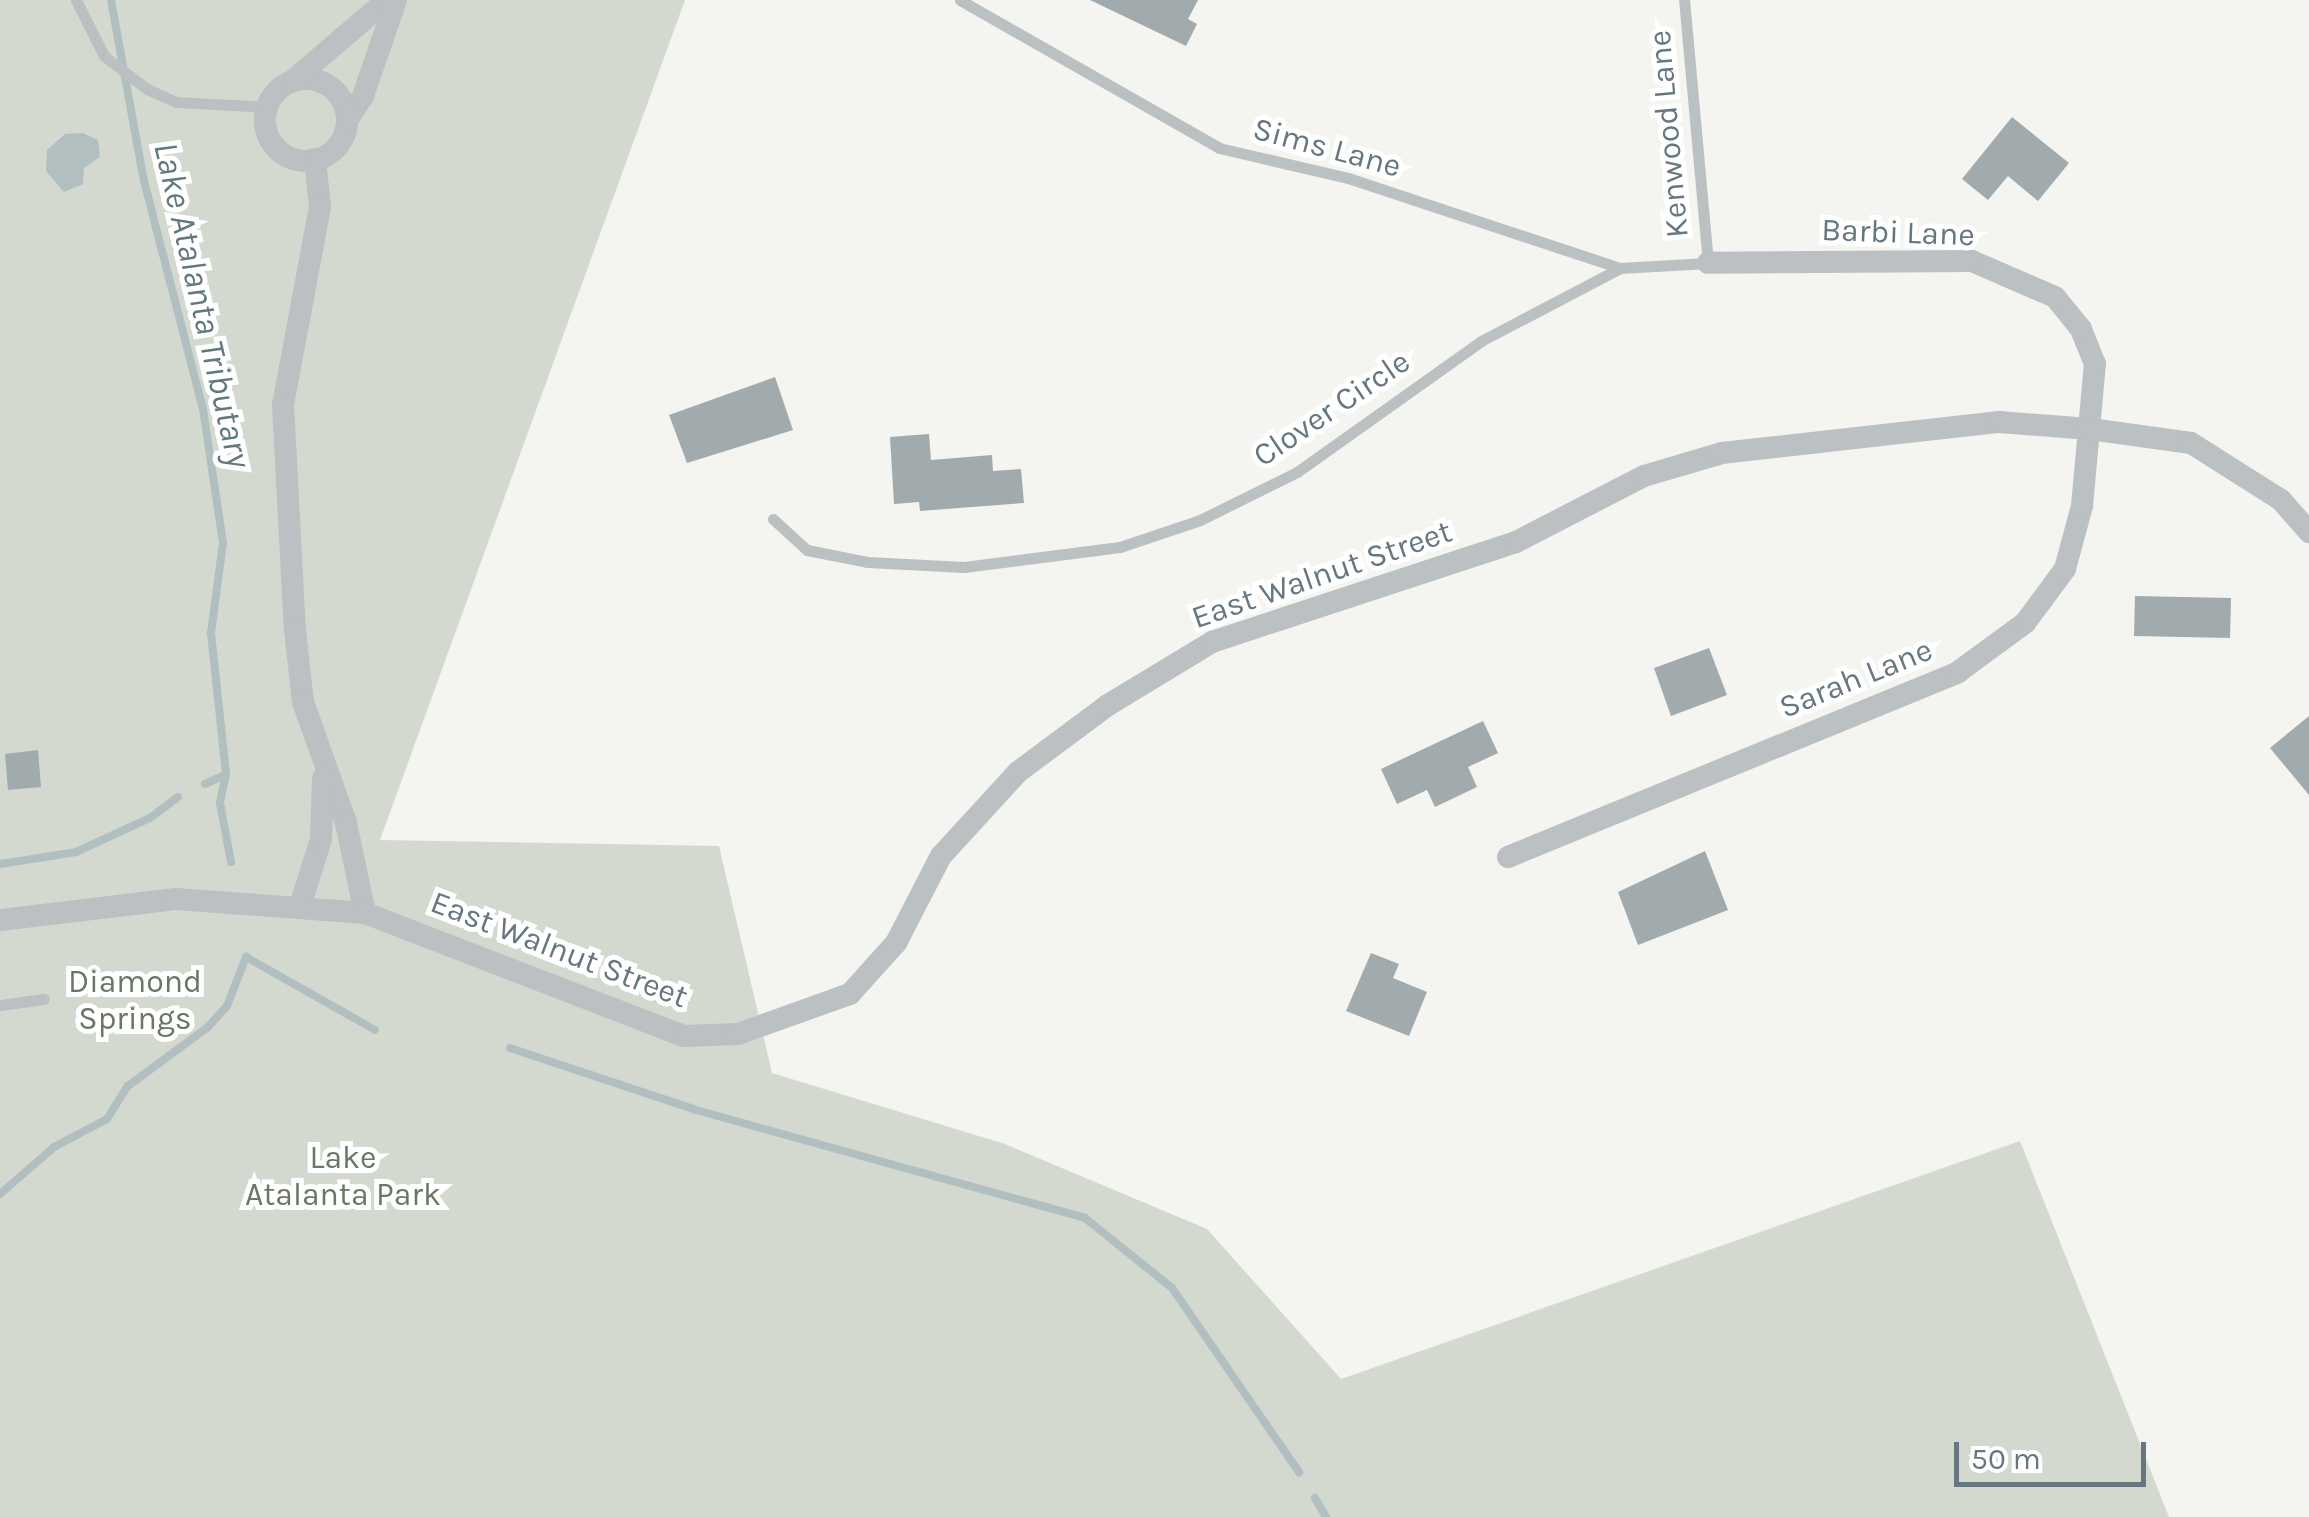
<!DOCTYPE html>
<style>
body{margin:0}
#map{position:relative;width:2309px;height:1517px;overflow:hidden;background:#f4f4f1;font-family:Karla,sans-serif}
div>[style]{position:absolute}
.green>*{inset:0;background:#d4d9d0}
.water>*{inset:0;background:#b1bfc1}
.stream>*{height:8px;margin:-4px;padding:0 4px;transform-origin:4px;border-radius:4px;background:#b1bfc1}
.building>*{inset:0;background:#a1aaad}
.service>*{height:11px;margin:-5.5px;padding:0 5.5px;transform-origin:5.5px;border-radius:5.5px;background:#bbc0c2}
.minor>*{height:22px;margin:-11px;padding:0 11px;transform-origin:11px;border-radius:11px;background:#bbc0c2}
.minor>.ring{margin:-11px;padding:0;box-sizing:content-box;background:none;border:22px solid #bbc0c2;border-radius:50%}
span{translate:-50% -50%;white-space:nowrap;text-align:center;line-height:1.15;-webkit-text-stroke:10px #fff;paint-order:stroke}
.street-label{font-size:32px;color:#66777f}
.park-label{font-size:32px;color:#6a7764}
.water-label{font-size:35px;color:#61797c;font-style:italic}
.scale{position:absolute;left:1954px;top:1442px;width:192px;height:45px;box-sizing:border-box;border:5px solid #66777f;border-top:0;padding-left:12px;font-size:30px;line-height:35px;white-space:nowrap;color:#66777f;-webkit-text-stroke:8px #fff;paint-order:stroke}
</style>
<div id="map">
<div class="green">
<i style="clip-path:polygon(0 0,685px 0,380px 840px,719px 846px,772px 1073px,1005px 1144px,1207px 1229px,1341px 1379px,2020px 1141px,2169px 1517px,0 1517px)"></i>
</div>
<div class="water">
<i style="clip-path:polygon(83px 133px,98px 140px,100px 157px,84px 168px,83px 184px,64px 192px,46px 171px,47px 150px,65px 134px)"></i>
</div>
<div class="stream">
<i style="left:111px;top:0;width:184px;rotate:79.7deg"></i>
<i style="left:144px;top:181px;width:236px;rotate:75.5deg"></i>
<i style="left:203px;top:409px;width:135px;rotate:81.5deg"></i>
<i style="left:223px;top:543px;width:91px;rotate:97.6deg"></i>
<i style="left:211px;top:633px;width:142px;rotate:83.9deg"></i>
<i style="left:226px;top:774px;width:30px;rotate:102deg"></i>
<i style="left:220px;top:803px;width:60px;rotate:79.4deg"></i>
<i style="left:205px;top:784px;width:23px;rotate:-25deg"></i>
<i style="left:0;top:864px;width:77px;rotate:-9deg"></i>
<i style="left:76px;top:852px;width:81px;rotate:-24.7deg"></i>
<i style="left:150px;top:818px;width:35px;rotate:-37deg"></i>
<i style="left:510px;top:1048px;width:196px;rotate:18.4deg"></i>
<i style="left:696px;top:1110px;width:404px;rotate:15.5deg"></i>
<i style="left:1085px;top:1218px;width:112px;rotate:38.8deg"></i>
<i style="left:1172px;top:1288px;width:224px;rotate:55.4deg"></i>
<i style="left:0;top:1194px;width:72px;rotate:-41deg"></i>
<i style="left:54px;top:1147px;width:60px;rotate:-27.8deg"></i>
<i style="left:107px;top:1119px;width:39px;rotate:-58deg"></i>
<i style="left:128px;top:1086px;width:99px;rotate:-36.4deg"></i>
<i style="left:208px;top:1027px;width:28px;rotate:-48deg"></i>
<i style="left:227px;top:1006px;width:53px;rotate:-68.8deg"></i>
<i style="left:246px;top:957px;width:148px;rotate:29.5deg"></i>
<i style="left:1315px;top:1498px;width:22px;rotate:60deg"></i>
</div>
<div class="building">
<i style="clip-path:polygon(1090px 0,1198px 0,1188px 19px,1197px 24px,1186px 46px)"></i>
<i style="clip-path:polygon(2012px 117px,2069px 163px,2038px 201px,2008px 176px,1988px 200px,1962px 179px)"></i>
<i style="clip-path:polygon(775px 377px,793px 430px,687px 463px,669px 415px)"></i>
<i style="clip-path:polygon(929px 434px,931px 460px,992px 455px,993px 471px,1021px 469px,1024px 503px,920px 511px,919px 502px,894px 504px,890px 437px)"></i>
<i style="clip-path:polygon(2135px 596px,2231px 598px,2230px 638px,2134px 636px)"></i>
<i style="clip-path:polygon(1709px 648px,1727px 695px,1671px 716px,1654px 668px)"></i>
<i style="clip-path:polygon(2309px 716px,2309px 795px,2270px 748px)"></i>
<i style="clip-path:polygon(1483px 721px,1498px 753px,1468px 767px,1477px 787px,1435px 807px,1427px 790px,1397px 804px,1381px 769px)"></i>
<i style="clip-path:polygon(38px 750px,41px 787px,8px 790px,5px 754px)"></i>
<i style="clip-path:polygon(1705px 851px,1728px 910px,1638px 945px,1618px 892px)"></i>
<i style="clip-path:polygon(1371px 953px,1399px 964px,1393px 978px,1427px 992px,1409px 1036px,1346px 1011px)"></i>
</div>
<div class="service">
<i style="left:76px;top:0;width:63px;rotate:63.4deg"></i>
<i style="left:104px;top:56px;width:54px;rotate:37.5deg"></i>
<i style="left:147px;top:89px;width:32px;rotate:24deg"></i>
<i style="left:176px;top:102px;width:92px;rotate:3.1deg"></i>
<i style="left:960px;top:0;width:298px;rotate:29.7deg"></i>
<i style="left:1219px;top:148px;width:132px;rotate:13.1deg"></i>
<i style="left:1348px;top:178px;width:287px;rotate:18.3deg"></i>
<i style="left:1620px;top:268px;width:88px;rotate:-3.3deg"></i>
<i style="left:1708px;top:263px;width:264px;rotate:-95.2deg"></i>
<i style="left:773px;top:519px;width:46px;rotate:42.4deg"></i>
<i style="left:807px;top:550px;width:61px;rotate:11.3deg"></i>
<i style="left:867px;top:562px;width:97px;rotate:3deg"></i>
<i style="left:964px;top:567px;width:157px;rotate:-7.3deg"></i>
<i style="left:1120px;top:547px;width:84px;rotate:-18.6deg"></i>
<i style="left:1200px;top:520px;width:108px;rotate:-26.3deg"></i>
<i style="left:1297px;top:472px;width:226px;rotate:-35.4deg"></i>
<i style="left:1481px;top:341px;width:157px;rotate:-27.7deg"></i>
<i style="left:0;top:1005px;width:44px;rotate:-7.8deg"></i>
</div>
<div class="minor">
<i class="ring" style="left:265px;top:79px;width:60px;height:60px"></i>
<i style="left:291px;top:82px;width:126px;rotate:-40.5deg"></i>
<i style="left:347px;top:120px;width:29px;rotate:-56deg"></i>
<i style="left:363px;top:96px;width:102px;rotate:-71deg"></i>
<i style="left:315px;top:159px;width:48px;rotate:84.1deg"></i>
<i style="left:320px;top:207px;width:200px;rotate:100.6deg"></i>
<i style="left:283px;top:404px;width:226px;rotate:87deg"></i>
<i style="left:295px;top:630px;width:72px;rotate:83.7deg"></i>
<i style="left:303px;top:702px;width:128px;rotate:70.4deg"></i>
<i style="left:346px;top:823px;width:92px;rotate:78.1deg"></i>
<i style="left:1508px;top:857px;width:487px;rotate:-22.3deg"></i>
<i style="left:1958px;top:672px;width:83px;rotate:-36.2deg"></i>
<i style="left:2025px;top:623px;width:67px;rotate:-53.5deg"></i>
<i style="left:2065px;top:569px;width:65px;rotate:-74.9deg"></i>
<i style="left:2082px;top:506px;width:143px;rotate:-84.8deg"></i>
<i style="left:2095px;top:364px;width:38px;rotate:-112deg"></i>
<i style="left:2081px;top:329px;width:41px;rotate:-129.1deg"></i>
<i style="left:2055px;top:297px;width:90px;rotate:-156.6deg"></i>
<i style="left:1972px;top:261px;width:264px;rotate:179.6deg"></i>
<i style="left:301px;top:903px;width:67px;rotate:-72.6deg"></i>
<i style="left:321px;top:839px;width:61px;rotate:-88.1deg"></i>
<i style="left:0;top:920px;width:177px;rotate:-6.8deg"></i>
<i style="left:176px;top:899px;width:190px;rotate:4.2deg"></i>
<i style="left:365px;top:913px;width:342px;rotate:21.1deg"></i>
<i style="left:684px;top:1036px;width:54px;rotate:-2.1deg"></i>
<i style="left:738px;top:1034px;width:119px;rotate:-19.7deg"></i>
<i style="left:850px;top:994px;width:69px;rotate:-48deg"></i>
<i style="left:896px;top:943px;width:98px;rotate:-62.7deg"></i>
<i style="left:941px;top:856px;width:114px;rotate:-47.5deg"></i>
<i style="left:1018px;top:772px;width:112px;rotate:-36.7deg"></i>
<i style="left:1108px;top:705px;width:122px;rotate:-31.2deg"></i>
<i style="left:1212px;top:642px;width:320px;rotate:-18.2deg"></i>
<i style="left:1516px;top:542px;width:144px;rotate:-27.3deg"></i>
<i style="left:1644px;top:476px;width:81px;rotate:-16.4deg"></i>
<i style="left:1722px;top:453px;width:279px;rotate:-6.4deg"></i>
<i style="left:1999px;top:422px;width:91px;rotate:4.4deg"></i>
<i style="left:2090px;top:429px;width:102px;rotate:7.9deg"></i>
<i style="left:2191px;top:443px;width:107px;rotate:32.3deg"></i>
<i style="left:2281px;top:500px;width:43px;rotate:48.8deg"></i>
</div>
<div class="street-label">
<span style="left:1669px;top:134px;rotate:-95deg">Kenwood Lane</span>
<span style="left:1327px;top:148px;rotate:15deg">Sims Lane</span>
<span style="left:1898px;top:233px;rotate:2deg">Barbi Lane</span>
<span style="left:1332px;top:409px;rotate:-34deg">Clover Circle</span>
<span style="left:1322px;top:575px;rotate:-19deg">East Walnut Street</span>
<span style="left:1856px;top:679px;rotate:-22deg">Sarah Lane</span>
<span style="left:559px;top:950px;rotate:21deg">East Walnut Street</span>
</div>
<div class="park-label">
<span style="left:135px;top:1001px">Diamond<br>Springs</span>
<span style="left:343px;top:1177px">Lake<br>Atalanta Park</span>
</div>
<div class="water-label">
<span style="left:202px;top:305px;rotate:77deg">Lake Atalanta Tributary</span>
</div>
<div class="scale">50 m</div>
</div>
